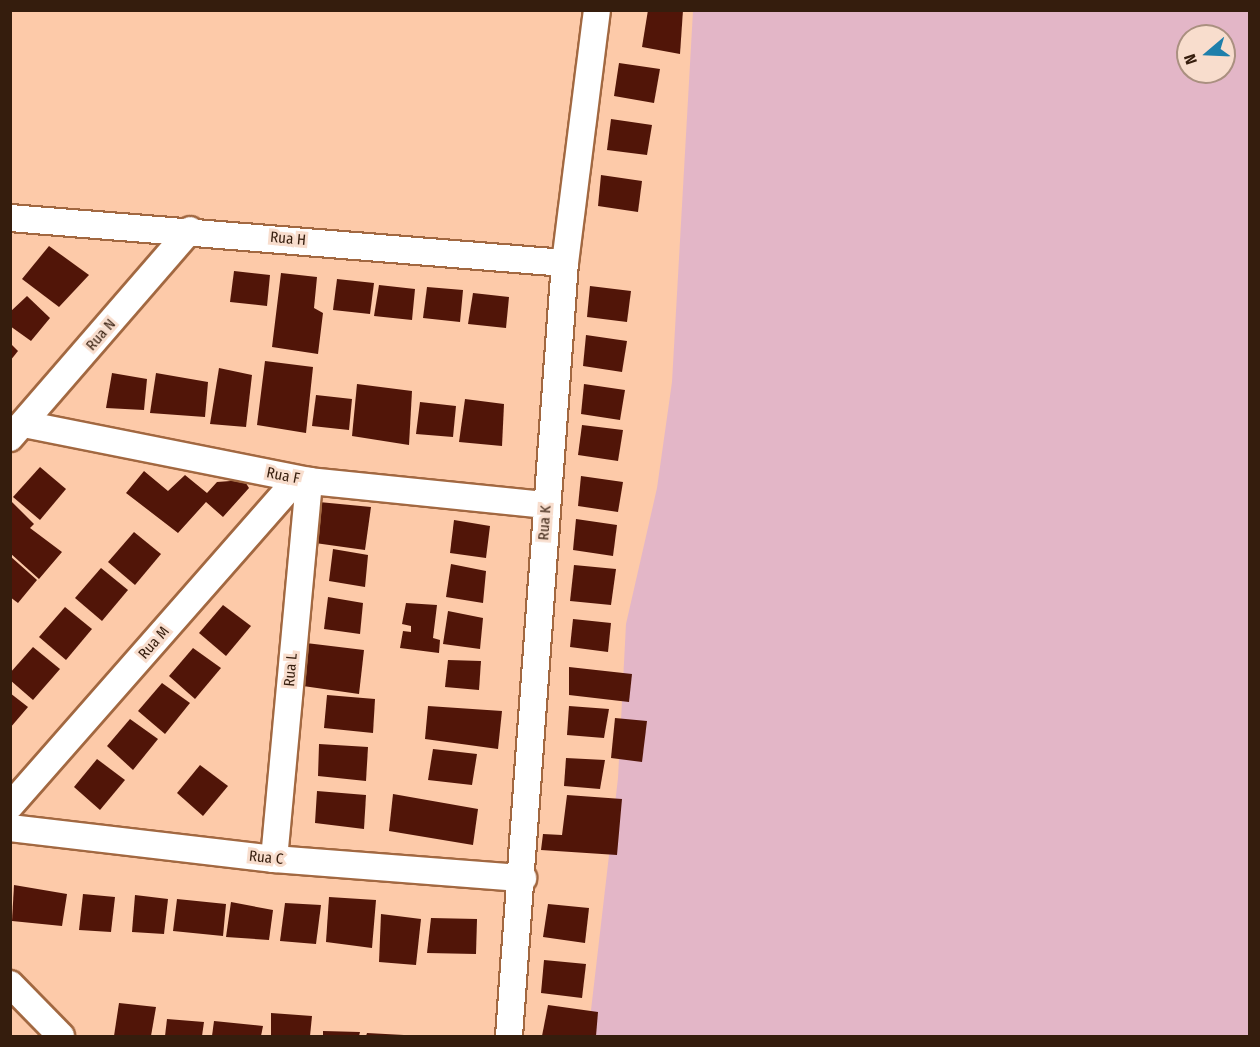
<!DOCTYPE html>
<style>
body{margin:0}
#map{position:relative;width:1260px;height:1047px;overflow:hidden;background:#fdcaa9;font-family:"Fira Sans Condensed",sans-serif}
div>[style]{position:absolute}
.green>*{inset:0;background:#e3b6c7}
.building>*{inset:0;background:#511508}
.roads{filter:drop-shadow(2px 0 #a26841) drop-shadow(-2px 0 #a26841) drop-shadow(0 2px #a26841) drop-shadow(0 -2px #a26841)}
.minor>*{height:26px;margin:-13px;padding:0 13px;transform-origin:13px;border-radius:13px;background:#fff}
span{translate:-50% -50%;white-space:nowrap;text-align:center;line-height:1.15;-webkit-text-stroke:6px #f8ddcd;paint-order:stroke}
.street-label{font-size:15px;color:#351d0d}
.frame{position:absolute;inset:0;border:12px solid #351d0d;pointer-events:none}
.north{position:absolute;left:1176px;top:24px;width:60px;height:60px;box-sizing:border-box;background:#f8ddcd;border:2px solid #aa9080;border-radius:50%;rotate:251deg;font-size:16px;font-weight:700;line-height:24px;text-align:center;color:#351d0d}
.north::after{content:'';display:block;margin:auto;width:21px;height:27px;background:#1e7fab;clip-path:polygon(50% 0,100% 100%,50% 72%,0 100%)}
</style>
<div id="map">
<div class="green">
<i style="clip-path:polygon(evenodd,693px 11px,1249px 11px,1249px 1036px,588px 1036px,618px 778px,626px 624px,657px 488px,672px 382px,693px 11px,1188px 36px,1224px 36px,1224px 72px,1188px 72px,1188px 36px)"></i>
</div>
<div class="building">
<i style="clip-path:polygon(648px 10px,683px 10px,680px 54px,642px 47px)"></i>
<i style="clip-path:polygon(619px 63px,660px 69px,654px 103px,614px 96px)"></i>
<i style="clip-path:polygon(611px 119px,652px 125px,647px 155px,607px 150px)"></i>
<i style="clip-path:polygon(601px 175px,642px 181px,638px 212px,598px 206px)"></i>
<i style="clip-path:polygon(49px 246px,89px 275px,59px 307px,22px 279px)"></i>
<i style="clip-path:polygon(234px 271px,270px 275px,267px 306px,230px 302px)"></i>
<i style="clip-path:polygon(281px 273px,317px 277px,314px 308px,323px 313px,318px 354px,272px 347px)"></i>
<i style="clip-path:polygon(337px 279px,374px 283px,370px 314px,333px 310px)"></i>
<i style="clip-path:polygon(379px 285px,415px 289px,412px 320px,374px 316px)"></i>
<i style="clip-path:polygon(590px 286px,631px 291px,627px 322px,587px 317px)"></i>
<i style="clip-path:polygon(427px 287px,463px 290px,460px 322px,423px 318px)"></i>
<i style="clip-path:polygon(473px 293px,509px 297px,506px 328px,468px 324px)"></i>
<i style="clip-path:polygon(27px 296px,50px 318px,31px 341px,10px 326px,10px 312px)"></i>
<i style="clip-path:polygon(586px 335px,627px 341px,622px 372px,583px 366px)"></i>
<i style="clip-path:polygon(10px 343px,18px 351px,10px 361px)"></i>
<i style="clip-path:polygon(265px 361px,313px 367px,306px 433px,257px 425px)"></i>
<i style="clip-path:polygon(219px 368px,252px 375px,246px 427px,210px 424px)"></i>
<i style="clip-path:polygon(112px 373px,147px 379px,144px 410px,106px 408px)"></i>
<i style="clip-path:polygon(156px 373px,208px 382px,205px 417px,150px 413px)"></i>
<i style="clip-path:polygon(357px 384px,412px 391px,409px 445px,352px 436px)"></i>
<i style="clip-path:polygon(584px 384px,625px 390px,620px 420px,581px 414px)"></i>
<i style="clip-path:polygon(316px 395px,352px 399px,349px 430px,312px 426px)"></i>
<i style="clip-path:polygon(465px 399px,504px 404px,502px 446px,459px 442px)"></i>
<i style="clip-path:polygon(420px 402px,456px 406px,453px 437px,416px 434px)"></i>
<i style="clip-path:polygon(582px 425px,623px 430px,618px 461px,578px 455px)"></i>
<i style="clip-path:polygon(40px 467px,66px 489px,40px 520px,13px 497px)"></i>
<i style="clip-path:polygon(144px 471px,168px 491px,185px 475px,207px 493px,217px 482px,244px 480px,249px 488px,223px 517px,206px 502px,178px 533px,126px 493px)"></i>
<i style="clip-path:polygon(581px 476px,623px 482px,618px 512px,578px 506px)"></i>
<i style="clip-path:polygon(10px 500px,34px 524px,30px 528px,62px 552px,39px 579px,10px 553px)"></i>
<i style="clip-path:polygon(319px 502px,371px 507px,365px 550px,315px 543px)"></i>
<i style="clip-path:polygon(576px 519px,617px 525px,613px 556px,573px 550px)"></i>
<i style="clip-path:polygon(454px 520px,490px 526px,486px 558px,450px 553px)"></i>
<i style="clip-path:polygon(134px 532px,161px 554px,135px 585px,108px 562px)"></i>
<i style="clip-path:polygon(333px 549px,368px 555px,365px 587px,329px 581px)"></i>
<i style="clip-path:polygon(10px 556px,37px 580px,18px 603px,10px 597px)"></i>
<i style="clip-path:polygon(451px 564px,486px 571px,483px 603px,446px 597px)"></i>
<i style="clip-path:polygon(574px 565px,616px 569px,611px 605px,570px 601px)"></i>
<i style="clip-path:polygon(101px 568px,128px 590px,102px 621px,75px 598px)"></i>
<i style="clip-path:polygon(328px 597px,363px 603px,360px 634px,324px 629px)"></i>
<i style="clip-path:polygon(406px 603px,437px 605px,433px 638px,440px 640px,439px 653px,400px 648px,403px 631px,411px 632px,411px 626px,402px 624px)"></i>
<i style="clip-path:polygon(223px 605px,251px 626px,226px 656px,199px 633px)"></i>
<i style="clip-path:polygon(65px 607px,92px 629px,66px 660px,39px 637px)"></i>
<i style="clip-path:polygon(448px 611px,483px 618px,480px 649px,443px 644px)"></i>
<i style="clip-path:polygon(573px 619px,611px 623px,608px 652px,570px 647px)"></i>
<i style="clip-path:polygon(306px 643px,364px 650px,359px 694px,303px 686px)"></i>
<i style="clip-path:polygon(33px 647px,60px 669px,33px 700px,10px 680px,10px 673px)"></i>
<i style="clip-path:polygon(193px 648px,221px 668px,195px 699px,169px 676px)"></i>
<i style="clip-path:polygon(448px 660px,481px 661px,479px 690px,445px 687px)"></i>
<i style="clip-path:polygon(569px 667px,632px 674px,629px 702px,569px 695px)"></i>
<i style="clip-path:polygon(162px 683px,190px 703px,165px 734px,138px 711px)"></i>
<i style="clip-path:polygon(10px 693px,28px 707px,10px 728px)"></i>
<i style="clip-path:polygon(327px 695px,375px 699px,373px 733px,324px 728px)"></i>
<i style="clip-path:polygon(428px 706px,502px 711px,498px 749px,425px 739px)"></i>
<i style="clip-path:polygon(569px 706px,609px 709px,604px 738px,567px 735px)"></i>
<i style="clip-path:polygon(615px 718px,647px 721px,642px 762px,611px 758px)"></i>
<i style="clip-path:polygon(130px 719px,158px 739px,133px 770px,107px 746px)"></i>
<i style="clip-path:polygon(319px 744px,368px 747px,366px 781px,318px 776px)"></i>
<i style="clip-path:polygon(433px 749px,477px 754px,472px 785px,428px 780px)"></i>
<i style="clip-path:polygon(566px 758px,605px 760px,600px 789px,564px 786px)"></i>
<i style="clip-path:polygon(97px 759px,125px 780px,100px 810px,74px 787px)"></i>
<i style="clip-path:polygon(200px 765px,228px 786px,203px 816px,177px 793px)"></i>
<i style="clip-path:polygon(317px 791px,366px 795px,364px 829px,315px 823px)"></i>
<i style="clip-path:polygon(393px 794px,478px 809px,473px 845px,389px 831px)"></i>
<i style="clip-path:polygon(567px 795px,622px 799px,617px 855px,541px 850px,543px 834px,562px 835px)"></i>
<i style="clip-path:polygon(14px 885px,67px 894px,62px 926px,12px 921px)"></i>
<i style="clip-path:polygon(83px 894px,115px 897px,111px 932px,79px 930px)"></i>
<i style="clip-path:polygon(135px 895px,168px 899px,164px 934px,132px 932px)"></i>
<i style="clip-path:polygon(329px 897px,376px 900px,372px 948px,326px 942px)"></i>
<i style="clip-path:polygon(177px 899px,226px 904px,223px 936px,173px 931px)"></i>
<i style="clip-path:polygon(231px 902px,273px 910px,269px 940px,226px 937px)"></i>
<i style="clip-path:polygon(285px 903px,321px 905px,316px 944px,280px 941px)"></i>
<i style="clip-path:polygon(548px 904px,589px 908px,585px 943px,543px 937px)"></i>
<i style="clip-path:polygon(381px 914px,421px 919px,416px 965px,379px 962px)"></i>
<i style="clip-path:polygon(431px 918px,477px 919px,476px 954px,427px 953px)"></i>
<i style="clip-path:polygon(544px 960px,586px 964px,582px 998px,541px 993px)"></i>
<i style="clip-path:polygon(119px 1003px,156px 1007px,151px 1036px,114px 1036px)"></i>
<i style="clip-path:polygon(548px 1005px,598px 1012px,596px 1036px,542px 1036px)"></i>
<i style="clip-path:polygon(271px 1013px,312px 1016px,310px 1036px,271px 1036px)"></i>
<i style="clip-path:polygon(167px 1019px,204px 1022px,202px 1036px,165px 1036px)"></i>
<i style="clip-path:polygon(214px 1021px,263px 1026px,261px 1036px,212px 1036px)"></i>
<i style="clip-path:polygon(323px 1031px,360px 1032px,359px 1036px,323px 1036px)"></i>
<i style="clip-path:polygon(367px 1033px,404px 1035px,404px 1036px,366px 1036px)"></i>
</div>
<div class="roads">
<div class="minor">
<i style="left:10px;top:218px;width:557px;rotate:4.64deg"></i>
<i style="left:24px;top:424px;width:291px;rotate:11.3deg"></i>
<i style="left:309px;top:481px;width:238px;rotate:5.8deg"></i>
<i style="left:10px;top:438px;width:275px;rotate:-49.1deg"></i>
<i style="left:10px;top:806px;width:435px;rotate:-48.7deg"></i>
<i style="left:10px;top:828px;width:266px;rotate:6.7deg"></i>
<i style="left:274px;top:859px;width:250px;rotate:4.4deg"></i>
<i style="left:274px;top:859px;width:380px;rotate:-84.7deg"></i>
<i style="left:10px;top:984px;width:73px;rotate:45.6deg"></i>
<i style="left:509px;top:1036px;width:775px;rotate:-85.86deg"></i>
<i style="left:565px;top:263px;width:255px;rotate:-82.8deg"></i>
</div>
</div>
<div class="street-label">
<span style="left:288px;top:239px;rotate:5deg">Rua H</span>
<span style="left:101px;top:335px;rotate:-49deg">Rua N</span>
<span style="left:283px;top:476px;rotate:11deg">Rua F</span>
<span style="left:545px;top:523px;rotate:-86deg">Rua K</span>
<span style="left:154px;top:643px;rotate:-49deg">Rua M</span>
<span style="left:291px;top:670px;rotate:-85deg">Rua L</span>
<span style="left:266px;top:858px;rotate:6deg">Rua C</span>
</div>
<div class="frame"></div>
<div class="north">N</div>
</div>
